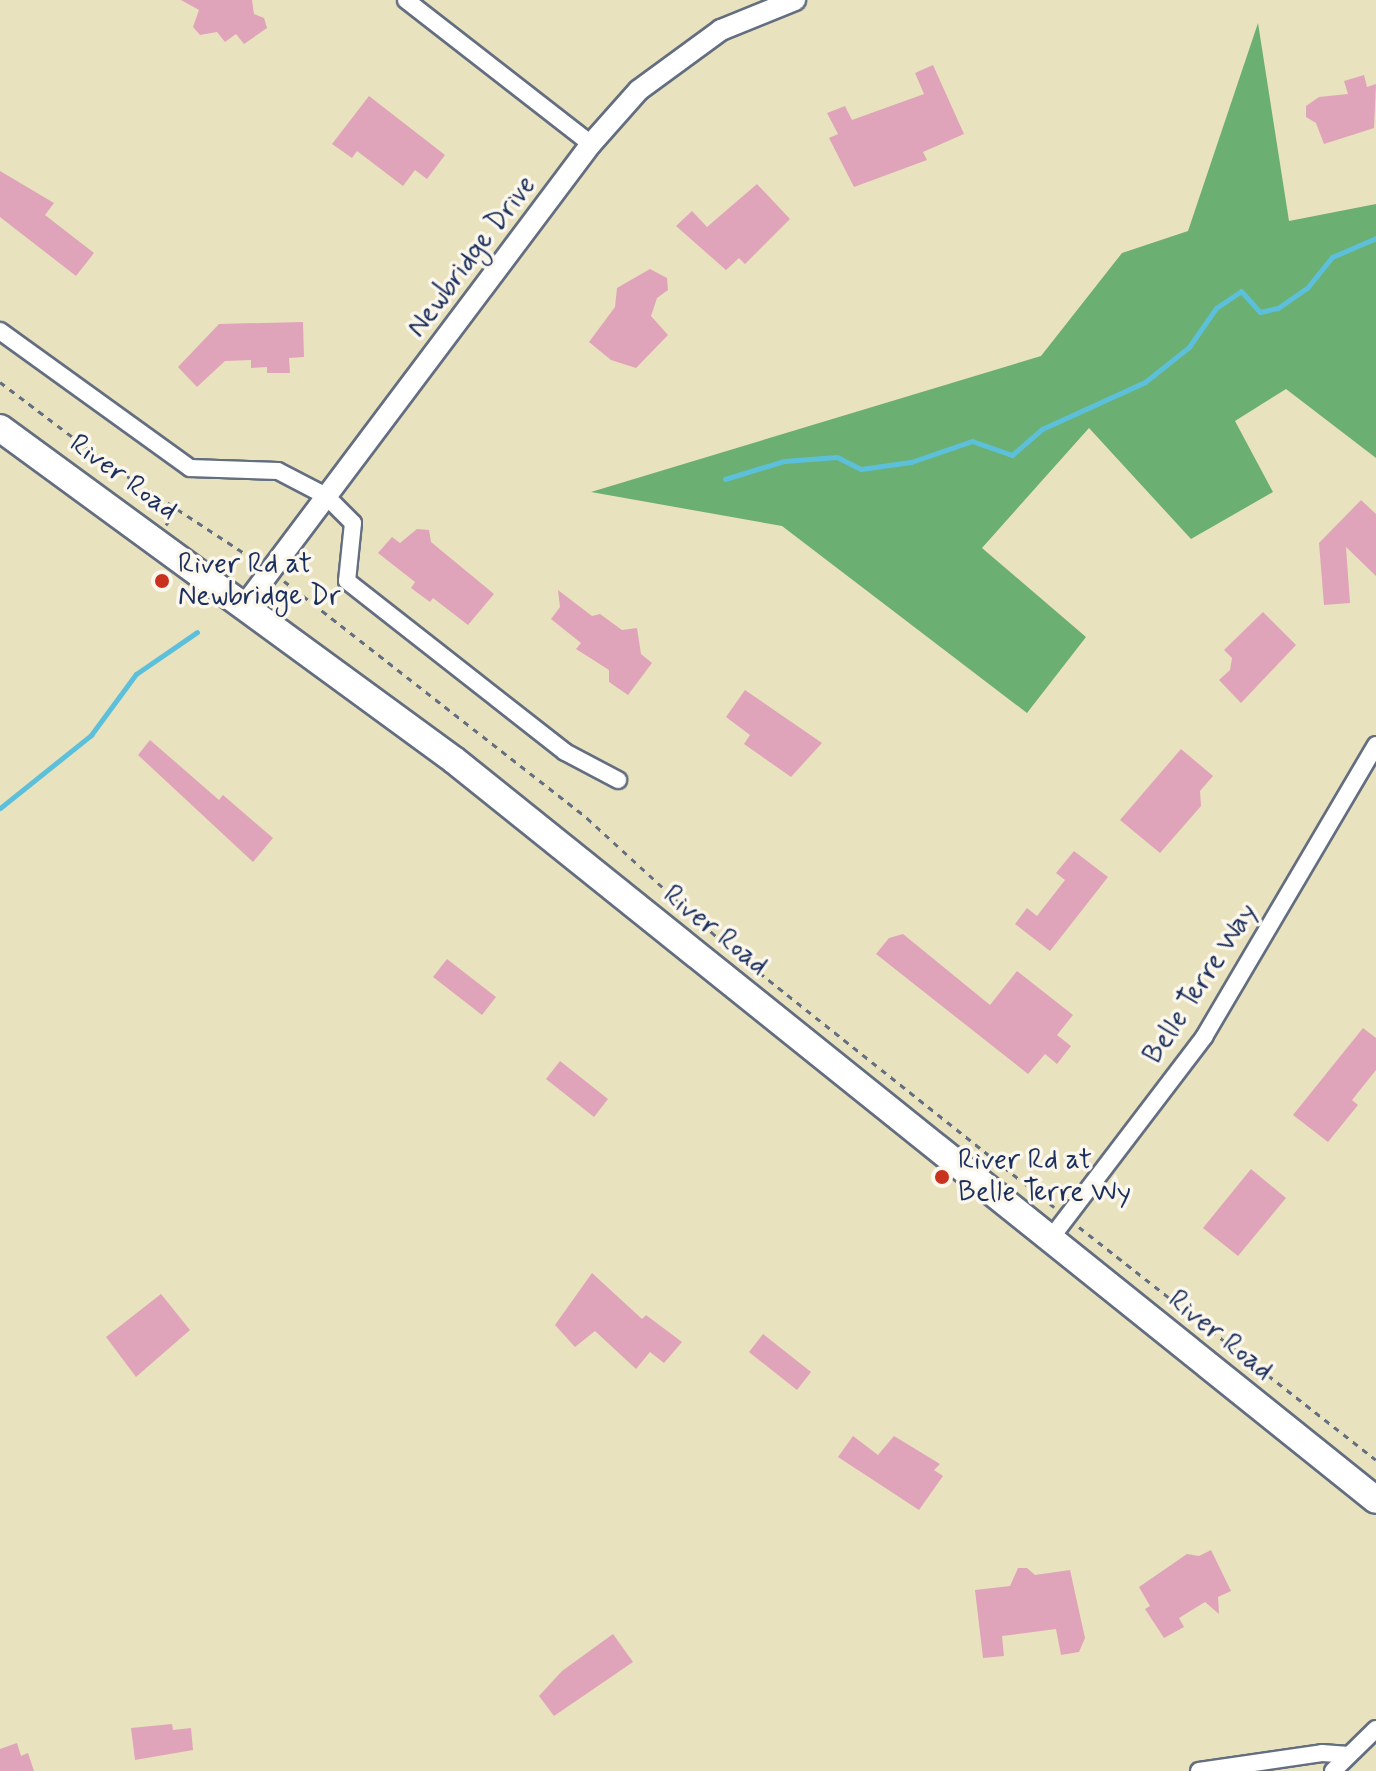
<!DOCTYPE html>
<style>
body{margin:0}
#map{position:relative;width:1376px;height:1771px;overflow:hidden;background:#e9e2bf;font-family:Mynerve,sans-serif}
div>[style]{position:absolute}
.forest>*{inset:0;background:#6caf72}
.stream>*{height:5px;margin:-2.5px;padding:0 2.5px;transform-origin:2.5px;border-radius:2.5px;background:#5dc0db}
.building>*{inset:0;background:#dfa4b9}
.path>*{height:3px;margin-top:-1.5px;transform-origin:0;background:repeating-linear-gradient(90deg,#636e80 0 6px,transparent 0 12px)}
.roads{filter:drop-shadow(2px 0 #636e80) drop-shadow(-2px 0 #636e80) drop-shadow(0 2px #636e80) drop-shadow(0 -2px #636e80)}
.minor>*{height:16px;margin:-8px;padding:0 8px;transform-origin:8px;border-radius:8px;background:#fff}
.tertiary>*{height:20px;margin:-10px;padding:0 10px;transform-origin:10px;border-radius:10px;background:#fff}
.primary>*{height:26px;margin:-13px;padding:0 13px;transform-origin:13px;border-radius:13px;background:#fff}
.dots>*{width:22px;height:22px;translate:-50% -50%;box-sizing:border-box;border:4px solid #fbf7ec;border-radius:50%}
span{translate:-50% -50%;white-space:nowrap;text-align:center;line-height:1.15;-webkit-text-stroke:7px #fbf7ec;paint-order:stroke}
.street-label{font-size:28px;color:#1b2f5e}
.poi-label{font-size:28px;color:#1b2f5e}
.left{translate:0 -50%;text-align:left}
</style>
<div id="map">
<div class="forest">
<i style="clip-path:polygon(1258px 23px,1289px 221px,1376px 204px,1376px 458px,1286px 389px,1235px 421px,1273px 492px,1191px 539px,1089px 428px,982px 548px,1086px 637px,1027px 713px,782px 526px,591px 492px,1041px 356px,1122px 253px,1188px 231px)"></i>
</div>
<div class="stream">
<i style="left:725px;top:479px;width:62px;rotate:-17deg"></i>
<i style="left:784px;top:461px;width:53px;rotate:-4.3deg"></i>
<i style="left:837px;top:457px;width:27px;rotate:27deg"></i>
<i style="left:861px;top:469px;width:50px;rotate:-8deg"></i>
<i style="left:911px;top:462px;width:65px;rotate:-19deg"></i>
<i style="left:972px;top:441px;width:42px;rotate:19.3deg"></i>
<i style="left:1012px;top:455px;width:40px;rotate:-41deg"></i>
<i style="left:1042px;top:429px;width:113px;rotate:-24.5deg"></i>
<i style="left:1145px;top:382px;width:56px;rotate:-38.5deg"></i>
<i style="left:1189px;top:347px;width:47px;rotate:-55.3deg"></i>
<i style="left:1216px;top:308px;width:30px;rotate:-34deg"></i>
<i style="left:1241px;top:291px;width:28px;rotate:48deg"></i>
<i style="left:1260px;top:312px;width:18px;rotate:-13deg"></i>
<i style="left:1278px;top:308px;width:35px;rotate:-35deg"></i>
<i style="left:1307px;top:288px;width:40px;rotate:-51deg"></i>
<i style="left:1332px;top:257px;width:48px;rotate:-23.4deg"></i>
<i style="left:0;top:808px;width:117px;rotate:-38.7deg"></i>
<i style="left:91px;top:735px;width:76px;rotate:-53.6deg"></i>
<i style="left:136px;top:674px;width:74px;rotate:-34.5deg"></i>
</div>
<div class="building">
<i style="clip-path:polygon(181px 0,252px 0,254px 14px,264px 18px,267px 28px,244px 44px,236px 34px,225px 42px,217px 32px,200px 35px,193px 27px,199px 10px)"></i>
<i style="clip-path:polygon(933px 65px,964px 134px,923px 152px,927px 160px,854px 187px,829px 138px,838px 134px,827px 113px,845px 106px,852px 120px,924px 94px,915px 73px)"></i>
<i style="clip-path:polygon(1364px 75px,1367px 87px,1376px 84px,1374px 128px,1324px 144px,1316px 123px,1306px 117px,1306px 106px,1319px 97px,1348px 94px,1344px 81px)"></i>
<i style="clip-path:polygon(369px 96px,445px 155px,427px 179px,415px 170px,403px 186px,357px 151px,352px 158px,332px 144px)"></i>
<i style="clip-path:polygon(0 171px,54px 203px,45px 215px,94px 253px,76px 276px,0 217px)"></i>
<i style="clip-path:polygon(757px 184px,790px 219px,745px 264px,739px 258px,726px 270px,676px 226px,692px 211px,707px 227px)"></i>
<i style="clip-path:polygon(650px 269px,667px 278px,668px 290px,657px 298px,651px 316px,668px 335px,636px 368px,611px 360px,589px 342px,615px 307px,617px 288px)"></i>
<i style="clip-path:polygon(303px 322px,304px 357px,289px 358px,290px 373px,267px 373px,267px 367px,251px 368px,251px 360px,225px 361px,197px 387px,178px 367px,219px 324px)"></i>
<i style="clip-path:polygon(1361px 500px,1376px 514px,1376px 576px,1346px 547px,1350px 603px,1324px 605px,1319px 543px)"></i>
<i style="clip-path:polygon(417px 529px,429px 530px,431px 542px,494px 594px,468px 625px,433px 598px,430px 602px,411px 588px,415px 582px,378px 553px,392px 537px,400px 543px)"></i>
<i style="clip-path:polygon(558px 590px,592px 616px,600px 614px,622px 630px,637px 628px,641px 654px,652px 663px,628px 695px,609px 682px,609px 670px,576px 649px,581px 643px,551px 619px,560px 607px)"></i>
<i style="clip-path:polygon(1263px 612px,1296px 645px,1241px 703px,1219px 680px,1230px 670px,1232px 658px,1224px 650px)"></i>
<i style="clip-path:polygon(745px 690px,822px 743px,791px 777px,744px 744px,750px 735px,726px 717px)"></i>
<i style="clip-path:polygon(150px 740px,219px 800px,223px 795px,273px 838px,253px 862px,138px 755px)"></i>
<i style="clip-path:polygon(1181px 749px,1213px 776px,1200px 791px,1201px 806px,1160px 853px,1120px 820px)"></i>
<i style="clip-path:polygon(1074px 851px,1108px 877px,1050px 951px,1015px 924px,1027px 908px,1037px 916px,1065px 880px,1056px 873px)"></i>
<i style="clip-path:polygon(903px 934px,990px 1005px,1017px 971px,1073px 1015px,1057px 1035px,1071px 1046px,1057px 1064px,1045px 1054px,1028px 1074px,876px 954px,889px 938px)"></i>
<i style="clip-path:polygon(447px 959px,496px 997px,482px 1015px,433px 977px)"></i>
<i style="clip-path:polygon(1363px 1028px,1376px 1038px,1376px 1070px,1352px 1100px,1358px 1105px,1328px 1142px,1293px 1115px)"></i>
<i style="clip-path:polygon(560px 1061px,608px 1099px,594px 1117px,546px 1079px)"></i>
<i style="clip-path:polygon(1251px 1169px,1286px 1198px,1238px 1256px,1203px 1228px)"></i>
<i style="clip-path:polygon(592px 1273px,642px 1319px,646px 1315px,682px 1342px,664px 1363px,650px 1352px,636px 1369px,595px 1331px,575px 1347px,555px 1325px)"></i>
<i style="clip-path:polygon(161px 1294px,190px 1330px,136px 1377px,106px 1337px)"></i>
<i style="clip-path:polygon(763px 1334px,811px 1372px,797px 1390px,749px 1352px)"></i>
<i style="clip-path:polygon(853px 1436px,878px 1455px,894px 1436px,940px 1464px,934px 1470px,943px 1476px,919px 1510px,838px 1457px)"></i>
<i style="clip-path:polygon(1211px 1550px,1231px 1591px,1218px 1597px,1219px 1614px,1205px 1602px,1179px 1618px,1184px 1627px,1164px 1638px,1145px 1609px,1150px 1606px,1139px 1587px,1187px 1554px,1199px 1556px)"></i>
<i style="clip-path:polygon(1018px 1568px,1027px 1568px,1035px 1575px,1070px 1570px,1085px 1638px,1079px 1652px,1061px 1655px,1056px 1629px,1002px 1636px,1004px 1656px,983px 1658px,975px 1590px,1010px 1586px)"></i>
<i style="clip-path:polygon(613px 1634px,633px 1662px,554px 1716px,539px 1696px,562px 1671px)"></i>
<i style="clip-path:polygon(172px 1724px,173px 1730px,191px 1728px,193px 1750px,135px 1760px,131px 1728px)"></i>
<i style="clip-path:polygon(17px 1743px,21px 1756px,28px 1753px,34px 1771px,0 1771px,0 1749px)"></i>
</div>
<div class="path">
<i style="left:0;top:382px;width:134px;rotate:37.1deg"></i>
<i style="left:107px;top:463px;width:178px;rotate:33.3deg"></i>
<i style="left:166px;top:525px;width:19px;rotate:-55deg"></i>
<i style="left:284px;top:581px;width:385px;rotate:38deg"></i>
<i style="left:587px;top:818px;width:195px;rotate:42.5deg"></i>
<i style="left:731px;top:950px;width:413px;rotate:38.5deg"></i>
<i style="left:1079px;top:1227px;width:377px;rotate:38.1deg"></i>
</div>
<div class="roads">
<div class="minor">
<i style="left:406px;top:0;width:234px;rotate:37.9deg"></i>
<i style="left:0;top:331px;width:234px;rotate:35.8deg"></i>
<i style="left:190px;top:468px;width:88px;rotate:2deg"></i>
<i style="left:278px;top:471px;width:54px;rotate:27.5deg"></i>
<i style="left:326px;top:496px;width:38px;rotate:45deg"></i>
<i style="left:353px;top:523px;width:58px;rotate:95.9deg"></i>
<i style="left:347px;top:581px;width:277px;rotate:38.1deg"></i>
<i style="left:565px;top:752px;width:60px;rotate:27.8deg"></i>
<i style="left:1051px;top:1238px;width:253px;rotate:-52.7deg"></i>
<i style="left:1204px;top:1037px;width:339px;rotate:-59.5deg"></i>
<i style="left:1199px;top:1771px;width:124px;rotate:-8.3deg"></i>
<i style="left:1322px;top:1753px;width:27px;rotate:4deg"></i>
<i style="left:1333px;top:1771px;width:60px;rotate:-44.3deg"></i>
</div>
<div class="tertiary">
<i style="left:244px;top:606px;width:578px;rotate:-53.09deg"></i>
<i style="left:591px;top:144px;width:72px;rotate:-48.4deg"></i>
<i style="left:639px;top:90px;width:102px;rotate:-36.2deg"></i>
<i style="left:721px;top:30px;width:80px;rotate:-22.1deg"></i>
</div>
<div class="primary">
<i style="left:0;top:428px;width:562px;rotate:36.18deg"></i>
<i style="left:454px;top:760px;width:1182px;rotate:38.75deg"></i>
</div>
</div>
<div class="dots">
<i style="left:162px;top:581px;background:#c8321e"></i>
<i style="left:942px;top:1177px;background:#c8321e"></i>
</div>
<div class="street-label">
<span style="left:472px;top:257px;rotate:-53deg">Newbridge Drive</span>
<span style="left:123px;top:478px;rotate:36deg">River Road</span>
<span style="left:715px;top:931px;rotate:39deg">River Road</span>
<span style="left:1201px;top:984px;rotate:-57deg">Belle Terre Way</span>
<span style="left:1220px;top:1336px;rotate:39deg">River Road</span>
</div>
<div class="poi-label">
<span class="left" style="left:178px;top:581px">River Rd at<br>Newbridge Dr</span>
<span class="left" style="left:958px;top:1177px">River Rd at<br>Belle Terre Wy</span>
</div>
</div>
